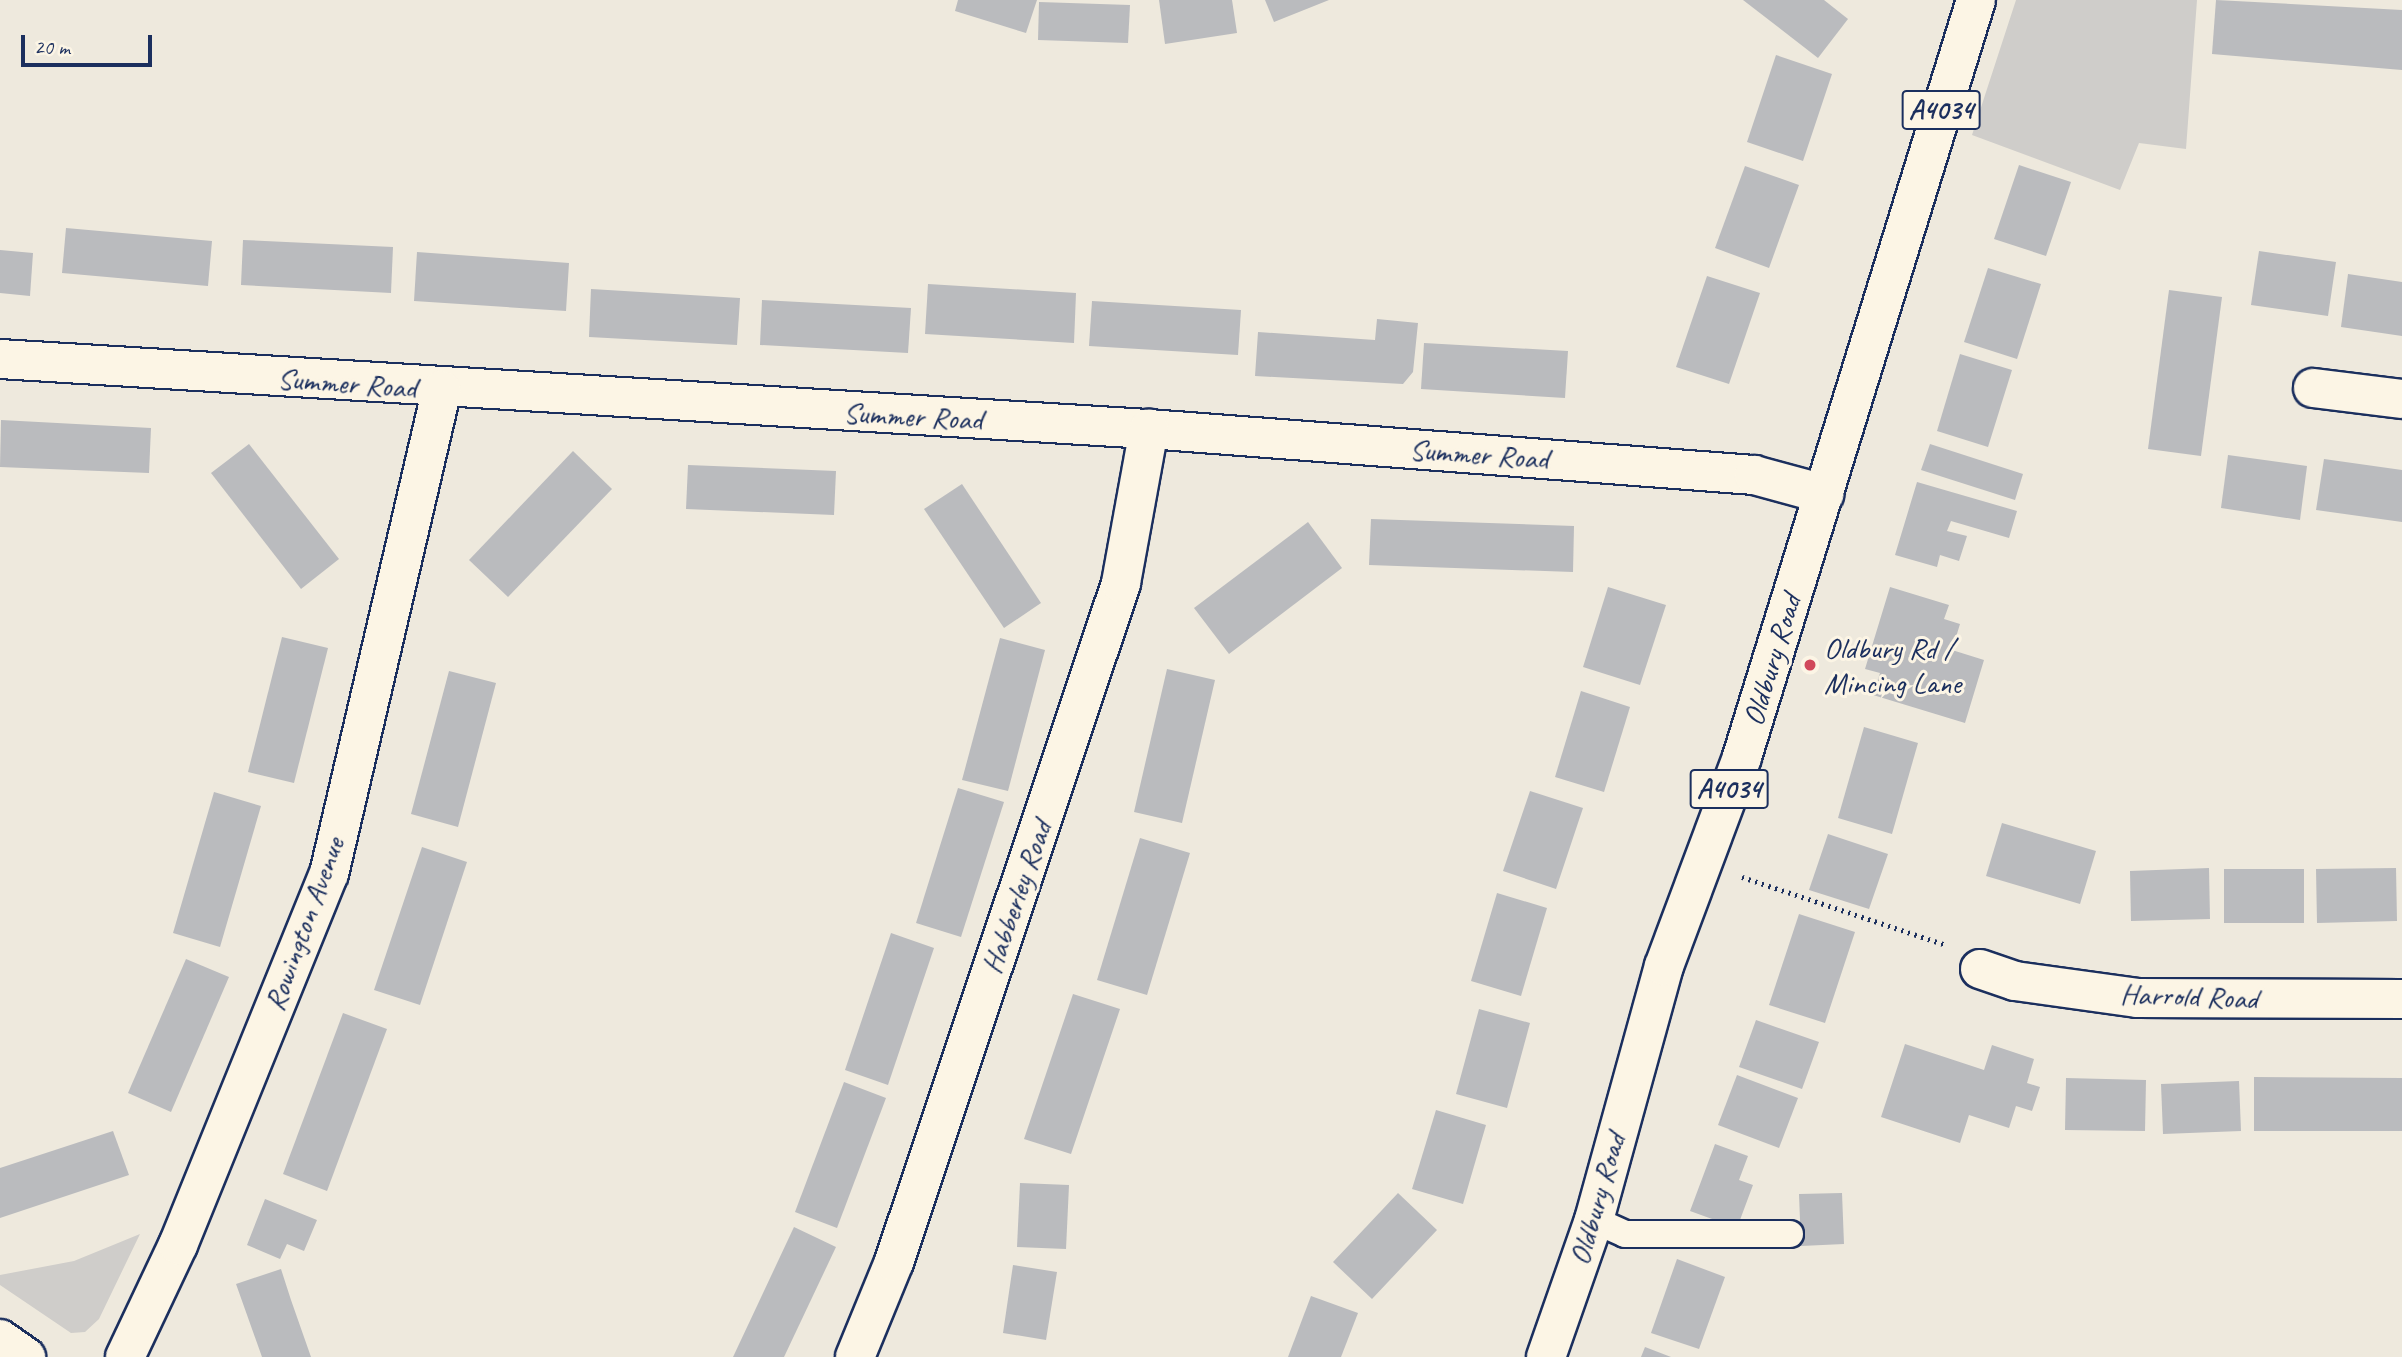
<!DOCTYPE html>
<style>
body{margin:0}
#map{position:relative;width:2402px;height:1357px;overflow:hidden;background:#eee9dd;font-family:Caveat,sans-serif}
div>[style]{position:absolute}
.green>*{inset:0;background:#cfcdca}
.building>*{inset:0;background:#babbbe}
.path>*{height:4.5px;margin-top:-2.25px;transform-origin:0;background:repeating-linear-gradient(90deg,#1b2f5e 0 2px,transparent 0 7px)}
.roads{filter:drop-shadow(2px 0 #1b2f5e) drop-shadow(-2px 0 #1b2f5e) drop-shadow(0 2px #1b2f5e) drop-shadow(0 -2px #1b2f5e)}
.lane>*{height:26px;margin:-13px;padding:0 13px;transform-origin:13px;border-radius:13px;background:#fcf5e5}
.street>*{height:38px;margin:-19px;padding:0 19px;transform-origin:19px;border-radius:19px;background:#fcf5e5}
.primary>*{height:38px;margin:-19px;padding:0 19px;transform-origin:19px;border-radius:19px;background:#fcf5e5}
.dots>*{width:19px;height:19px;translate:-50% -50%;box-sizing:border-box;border:4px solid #fcf5e5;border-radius:50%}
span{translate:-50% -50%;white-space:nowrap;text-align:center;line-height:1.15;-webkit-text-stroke:6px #fcf5e5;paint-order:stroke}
.shield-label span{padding:2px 5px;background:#fcf5e5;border:2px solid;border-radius:5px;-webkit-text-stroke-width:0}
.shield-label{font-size:28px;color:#1b2f5e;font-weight:700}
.street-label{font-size:30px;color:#1b2f5e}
.poi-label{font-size:30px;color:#1b2f5e}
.left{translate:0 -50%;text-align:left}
.scale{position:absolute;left:21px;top:35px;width:131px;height:32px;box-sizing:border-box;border:4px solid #1b2f5e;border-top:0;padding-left:9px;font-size:21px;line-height:24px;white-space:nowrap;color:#1b2f5e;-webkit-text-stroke:5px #fcf5e5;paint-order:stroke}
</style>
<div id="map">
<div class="green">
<i style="clip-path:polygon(2016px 0,2197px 0,2186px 149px,2139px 143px,2120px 190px,1972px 135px)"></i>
<i style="clip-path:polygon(140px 1234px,99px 1319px,85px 1332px,71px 1333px,0 1285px,0 1275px,74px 1261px)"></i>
</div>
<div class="building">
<i style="clip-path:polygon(958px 0,1037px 0,1026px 33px,955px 11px)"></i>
<i style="clip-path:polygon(1159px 0,1232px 0,1237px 33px,1165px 44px)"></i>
<i style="clip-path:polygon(1265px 0,1329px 0,1274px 22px)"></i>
<i style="clip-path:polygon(1743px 0,1824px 0,1848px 19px,1818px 58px)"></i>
<i style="clip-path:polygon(2216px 0,2402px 10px,2402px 70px,2212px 54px)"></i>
<i style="clip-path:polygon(1039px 2px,1130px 5px,1128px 43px,1038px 40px)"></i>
<i style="clip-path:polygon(1776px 55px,1832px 74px,1803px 161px,1747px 142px)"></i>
<i style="clip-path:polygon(2019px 165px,2071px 182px,2046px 256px,1994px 239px)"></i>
<i style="clip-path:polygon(1745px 166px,1799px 185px,1769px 268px,1715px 248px)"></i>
<i style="clip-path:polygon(66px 228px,212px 241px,208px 286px,62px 273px)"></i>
<i style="clip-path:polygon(243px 240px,393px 247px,391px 293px,241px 285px)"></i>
<i style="clip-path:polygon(0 250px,33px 253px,30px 296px,0 293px)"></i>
<i style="clip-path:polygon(2259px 251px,2336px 262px,2328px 316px,2251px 305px)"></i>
<i style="clip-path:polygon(417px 252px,569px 263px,566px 311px,414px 301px)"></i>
<i style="clip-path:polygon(1988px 268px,2041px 284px,2017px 359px,1964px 342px)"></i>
<i style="clip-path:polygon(2348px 274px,2402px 282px,2402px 336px,2341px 327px)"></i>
<i style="clip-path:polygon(1707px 276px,1760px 293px,1729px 384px,1676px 367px)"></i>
<i style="clip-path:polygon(928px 284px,1076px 293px,1074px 343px,925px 334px)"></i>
<i style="clip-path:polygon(591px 289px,740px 298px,737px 345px,589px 337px)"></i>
<i style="clip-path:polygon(2169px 290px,2222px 297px,2201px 456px,2148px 449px)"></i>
<i style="clip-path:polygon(762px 300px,911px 308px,908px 353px,760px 345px)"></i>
<i style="clip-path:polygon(1092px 301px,1241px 310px,1238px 355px,1089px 346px)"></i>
<i style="clip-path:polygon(1377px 319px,1418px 323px,1413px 372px,1403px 384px,1255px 376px,1258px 332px,1375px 340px)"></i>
<i style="clip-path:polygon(1424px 343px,1568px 351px,1565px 398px,1421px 389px)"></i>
<i style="clip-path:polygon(1960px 354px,2012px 370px,1988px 447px,1937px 431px)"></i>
<i style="clip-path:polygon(1px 420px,151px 428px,149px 473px,0 467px)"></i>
<i style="clip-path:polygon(249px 444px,339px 559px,301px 589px,211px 473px)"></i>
<i style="clip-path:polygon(1930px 444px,2023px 474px,2015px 500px,1921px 470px)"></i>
<i style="clip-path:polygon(573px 451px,612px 489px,508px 597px,469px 560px)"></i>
<i style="clip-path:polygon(2228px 455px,2307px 466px,2300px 520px,2221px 508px)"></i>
<i style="clip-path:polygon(2324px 459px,2402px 470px,2402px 522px,2316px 510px)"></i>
<i style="clip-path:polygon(688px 465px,836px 471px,834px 515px,686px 509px)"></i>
<i style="clip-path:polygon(1917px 482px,2017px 511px,2009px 538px,1951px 521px,1947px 531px,1967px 536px,1959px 561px,1940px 555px,1937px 567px,1895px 555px)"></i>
<i style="clip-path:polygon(962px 484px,1041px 603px,1004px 628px,924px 509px)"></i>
<i style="clip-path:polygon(1371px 519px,1574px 526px,1573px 572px,1369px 565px)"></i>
<i style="clip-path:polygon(1308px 522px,1342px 568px,1229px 654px,1194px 608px)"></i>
<i style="clip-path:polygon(1608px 587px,1666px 605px,1640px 685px,1583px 667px)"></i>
<i style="clip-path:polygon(1890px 587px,1949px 605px,1944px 619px,1960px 624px,1952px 650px,1984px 660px,1965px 723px,1873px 695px,1880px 673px,1865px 669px)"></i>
<i style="clip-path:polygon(282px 637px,328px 648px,294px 783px,248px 772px)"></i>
<i style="clip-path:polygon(1000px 638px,1045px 650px,1008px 791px,962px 780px)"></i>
<i style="clip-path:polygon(1167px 669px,1215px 680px,1182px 823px,1134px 812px)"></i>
<i style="clip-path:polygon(449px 671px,496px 683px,458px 827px,411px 814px)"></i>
<i style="clip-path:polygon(1581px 691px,1630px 707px,1604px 792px,1555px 777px)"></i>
<i style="clip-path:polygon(1864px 727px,1918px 743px,1892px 834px,1838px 818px)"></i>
<i style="clip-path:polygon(958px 788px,1004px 802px,961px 937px,916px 923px)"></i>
<i style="clip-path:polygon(1530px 791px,1583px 808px,1556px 889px,1503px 871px)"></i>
<i style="clip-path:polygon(214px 792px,261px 806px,220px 947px,173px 933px)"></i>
<i style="clip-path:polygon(2002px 823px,2096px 851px,2080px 904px,1986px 876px)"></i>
<i style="clip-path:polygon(1828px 834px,1888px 854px,1869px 909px,1809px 890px)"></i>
<i style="clip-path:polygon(1140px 838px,1190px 853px,1147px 995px,1097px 980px)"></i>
<i style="clip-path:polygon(422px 847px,467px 862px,420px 1005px,374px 990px)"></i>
<i style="clip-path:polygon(2209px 868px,2210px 919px,2131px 921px,2130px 871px)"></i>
<i style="clip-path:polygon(2396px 868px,2397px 921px,2317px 923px,2316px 869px)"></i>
<i style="clip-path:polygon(2224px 869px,2304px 869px,2304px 923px,2224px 923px)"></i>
<i style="clip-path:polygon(1497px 893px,1547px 908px,1521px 996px,1471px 981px)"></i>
<i style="clip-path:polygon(1799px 914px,1855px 932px,1825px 1023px,1769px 1005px)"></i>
<i style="clip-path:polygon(891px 933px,934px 948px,888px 1085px,845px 1070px)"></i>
<i style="clip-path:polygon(186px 959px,229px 977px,171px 1112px,128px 1093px)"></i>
<i style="clip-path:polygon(1073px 994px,1120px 1009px,1071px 1154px,1024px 1139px)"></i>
<i style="clip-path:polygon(1479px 1009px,1530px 1023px,1507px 1108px,1456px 1094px)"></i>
<i style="clip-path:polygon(343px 1013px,387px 1029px,327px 1191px,283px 1174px)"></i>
<i style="clip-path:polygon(1756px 1020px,1819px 1042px,1802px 1089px,1739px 1067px)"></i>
<i style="clip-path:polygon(1905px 1044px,1984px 1070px,1992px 1045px,2034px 1059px,2027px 1083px,2040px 1087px,2032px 1111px,2016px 1106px,2009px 1128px,1969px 1115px,1960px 1143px,1881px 1117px)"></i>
<i style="clip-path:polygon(1737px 1075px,1798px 1098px,1779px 1148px,1718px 1125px)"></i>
<i style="clip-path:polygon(2254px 1077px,2402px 1078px,2402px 1131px,2254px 1131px)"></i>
<i style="clip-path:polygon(2066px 1078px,2146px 1080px,2145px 1131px,2065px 1130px)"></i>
<i style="clip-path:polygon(2239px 1081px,2241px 1131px,2163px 1134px,2161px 1084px)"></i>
<i style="clip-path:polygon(844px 1082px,886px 1098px,837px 1228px,795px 1212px)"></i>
<i style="clip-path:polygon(1436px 1110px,1486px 1125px,1463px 1204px,1412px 1189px)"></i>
<i style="clip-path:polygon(113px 1131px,129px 1175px,0 1218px,0 1168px)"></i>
<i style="clip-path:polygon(1715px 1144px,1748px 1156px,1739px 1180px,1753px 1185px,1737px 1228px,1690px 1211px)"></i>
<i style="clip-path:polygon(1020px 1183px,1069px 1185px,1066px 1249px,1017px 1247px)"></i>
<i style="clip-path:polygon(1398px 1193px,1437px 1230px,1372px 1299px,1333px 1262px)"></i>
<i style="clip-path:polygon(1842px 1193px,1844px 1244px,1801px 1246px,1799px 1194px)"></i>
<i style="clip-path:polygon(265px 1199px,317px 1220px,304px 1251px,287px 1244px,280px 1259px,247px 1245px)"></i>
<i style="clip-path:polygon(794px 1227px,836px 1247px,784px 1357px,733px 1357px)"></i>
<i style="clip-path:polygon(1677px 1259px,1725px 1277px,1699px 1349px,1651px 1333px)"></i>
<i style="clip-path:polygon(1013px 1265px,1057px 1272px,1046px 1340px,1003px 1333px)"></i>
<i style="clip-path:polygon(281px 1269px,291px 1300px,311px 1357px,262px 1357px,236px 1284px)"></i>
<i style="clip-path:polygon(1311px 1296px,1358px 1313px,1341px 1357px,1288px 1357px)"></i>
<i style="clip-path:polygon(1645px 1347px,1671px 1357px,1641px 1357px)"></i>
</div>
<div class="path">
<i style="left:1742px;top:877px;width:215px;rotate:18.4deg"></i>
</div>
<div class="roads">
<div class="lane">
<i style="left:1594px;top:1220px;width:34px;rotate:24deg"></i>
<i style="left:1625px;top:1234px;width:165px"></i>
</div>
<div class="street">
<i style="left:0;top:359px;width:1151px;rotate:3.49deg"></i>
<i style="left:1149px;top:429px;width:607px;rotate:4.35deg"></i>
<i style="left:1754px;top:475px;width:73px;rotate:15.2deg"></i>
<i style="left:2313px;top:388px;width:90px;rotate:7deg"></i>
<i style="left:1980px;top:969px;width:37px;rotate:19deg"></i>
<i style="left:2015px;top:981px;width:123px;rotate:7.9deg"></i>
<i style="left:2137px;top:998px;width:265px;rotate:0.2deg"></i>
<i style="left:0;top:1339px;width:32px;rotate:35deg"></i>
<i style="left:125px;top:1357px;width:124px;rotate:-64.7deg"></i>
<i style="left:178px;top:1245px;width:401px;rotate:-67.9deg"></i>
<i style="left:329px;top:874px;width:497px;rotate:-76.9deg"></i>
<i style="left:855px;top:1357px;width:103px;rotate:-67.7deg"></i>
<i style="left:894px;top:1262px;width:716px;rotate:-71.51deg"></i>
<i style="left:1121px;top:583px;width:157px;rotate:-79.7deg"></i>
</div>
<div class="primary">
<i style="left:1546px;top:1357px;width:145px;rotate:-70.7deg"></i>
<i style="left:1594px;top:1220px;width:263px;rotate:-74.6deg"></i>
<i style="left:1664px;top:966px;width:223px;rotate:-69.5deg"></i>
<i style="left:1742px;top:757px;width:792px;rotate:-72.82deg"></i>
</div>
</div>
<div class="dots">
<i style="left:1810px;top:665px;background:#d1495b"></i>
</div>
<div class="shield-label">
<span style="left:1941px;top:110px">A4034</span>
<span style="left:1729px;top:789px">A4034</span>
</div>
<div class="street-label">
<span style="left:347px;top:383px;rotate:4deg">Summer Road</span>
<span style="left:913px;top:416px;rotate:3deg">Summer Road</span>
<span style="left:1479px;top:454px;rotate:4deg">Summer Road</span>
<span style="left:1772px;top:660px;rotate:-73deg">Oldbury Road</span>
<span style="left:1016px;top:897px;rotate:-71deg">Habberley Road</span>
<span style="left:304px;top:924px;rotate:-70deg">Rowington Avenue</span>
<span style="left:2189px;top:996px;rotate:2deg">Harrold Road</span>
<span style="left:1597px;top:1199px;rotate:-74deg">Oldbury Road</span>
</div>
<div class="poi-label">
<span class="left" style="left:1824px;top:665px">Oldbury Rd /<br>Mincing Lane</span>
</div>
<div class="scale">20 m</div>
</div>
